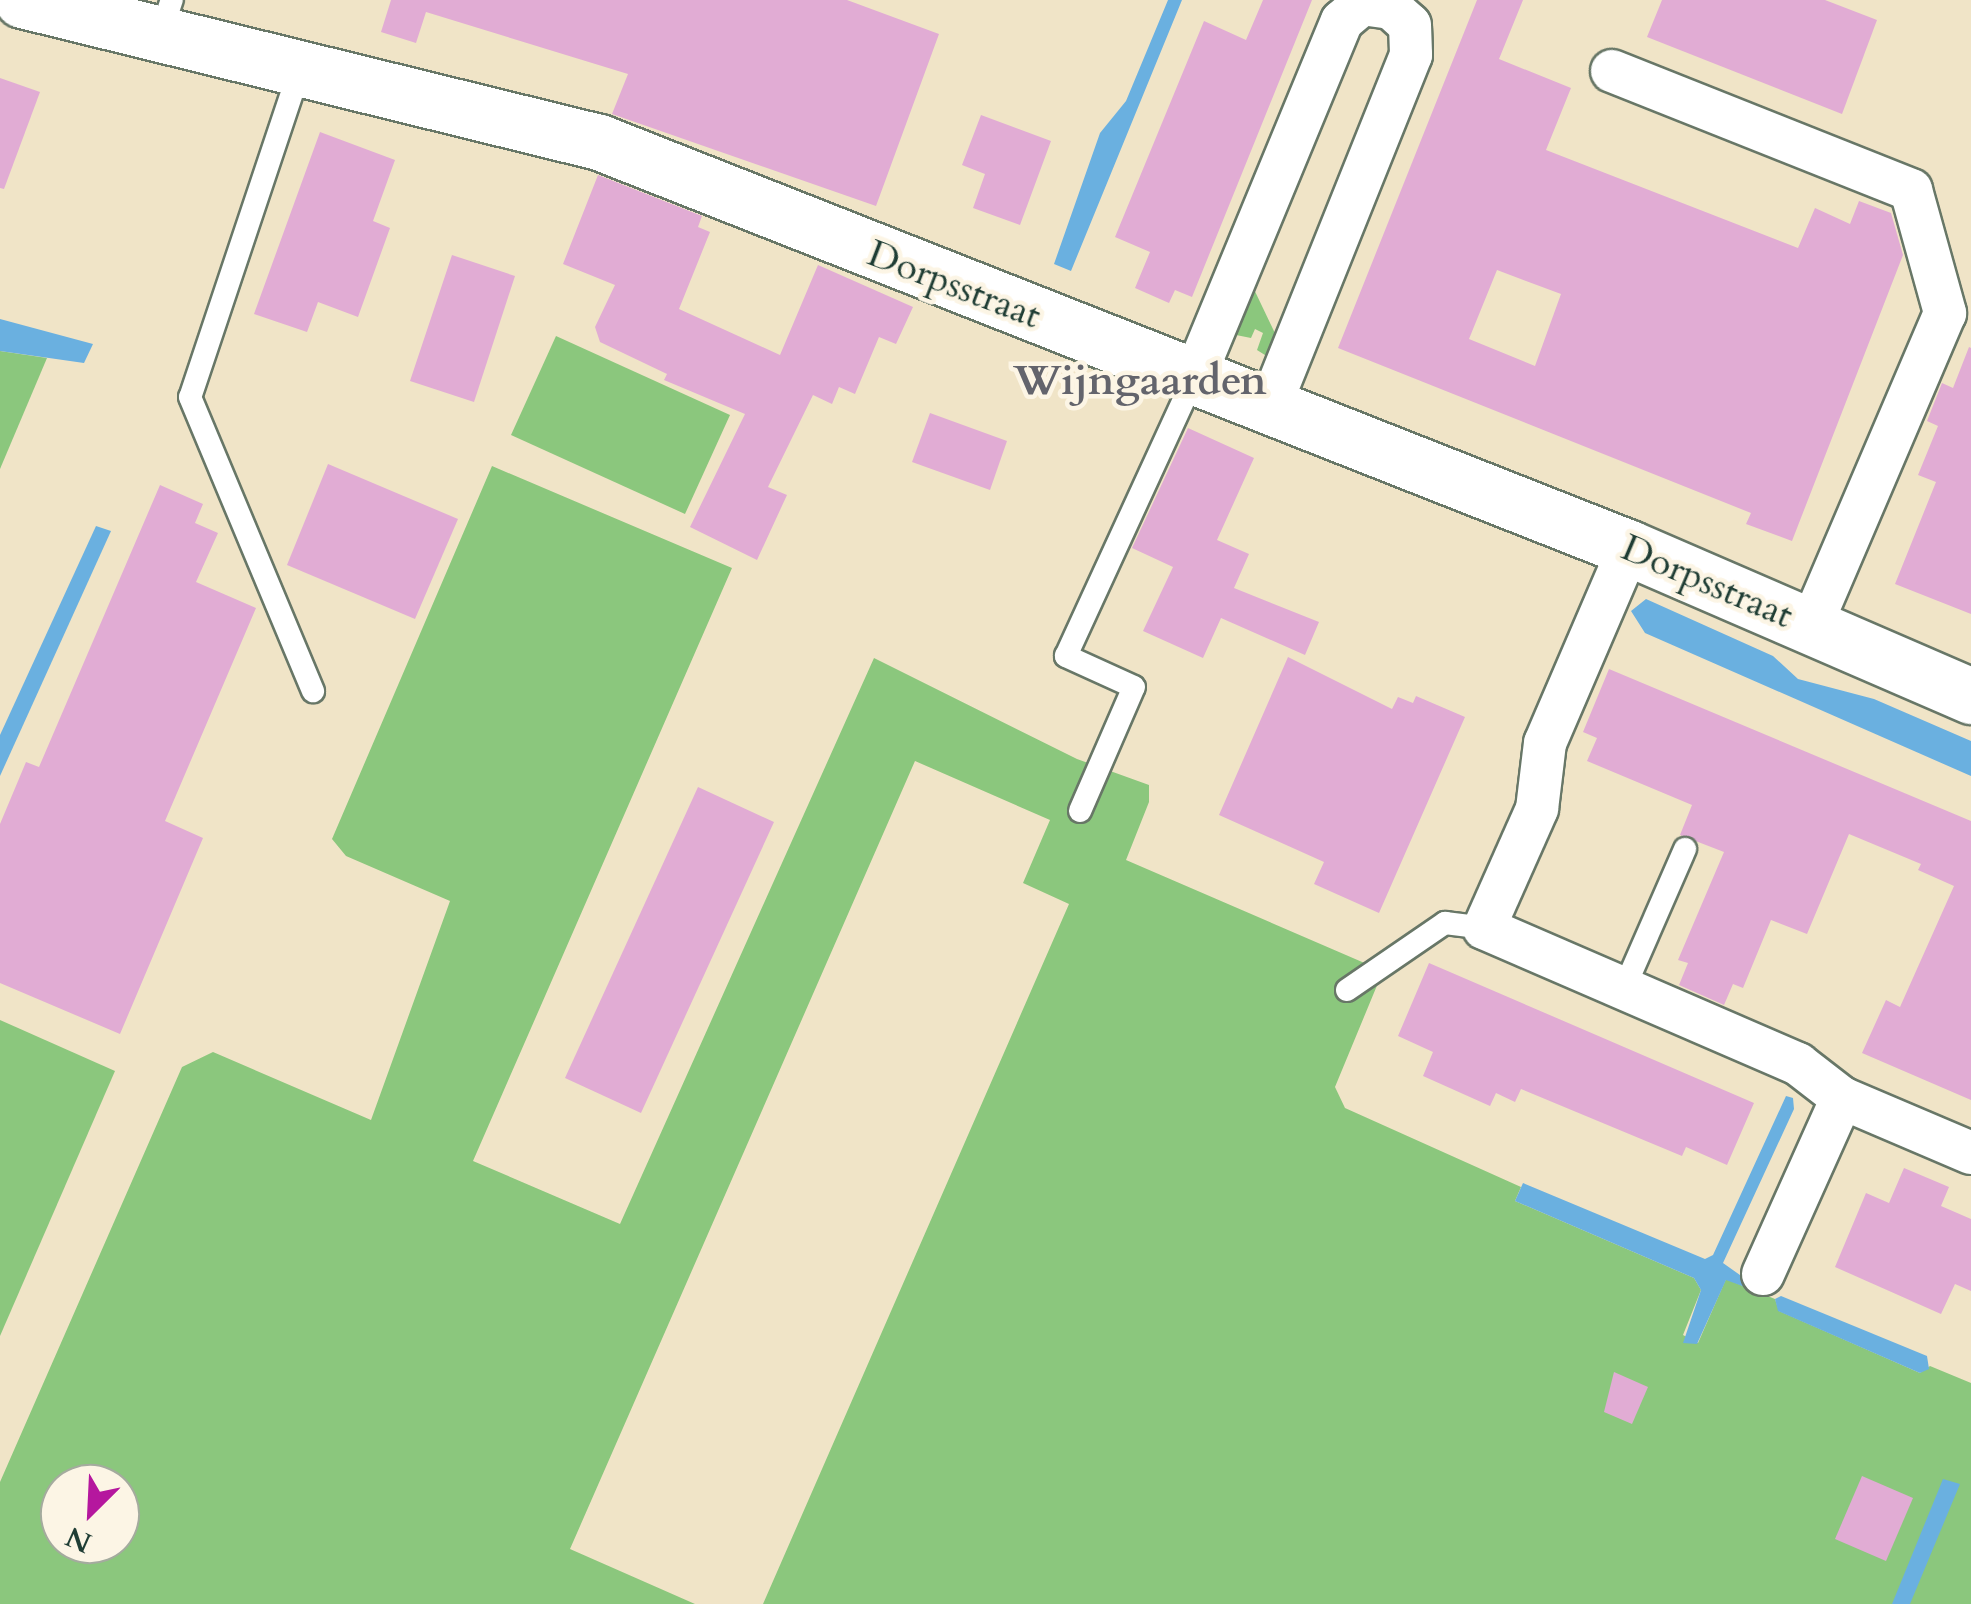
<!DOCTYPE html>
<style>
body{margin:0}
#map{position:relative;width:1971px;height:1604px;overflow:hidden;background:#f0e4c7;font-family:Cardo,serif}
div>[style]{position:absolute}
.green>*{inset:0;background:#8bc77d}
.water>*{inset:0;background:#6ab0e0}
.building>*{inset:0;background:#e1acd4}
.roads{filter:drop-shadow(2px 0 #687767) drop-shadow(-2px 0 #687767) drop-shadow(0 2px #687767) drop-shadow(0 -2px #687767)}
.lane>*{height:22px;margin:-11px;padding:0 11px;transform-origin:11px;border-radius:11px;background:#fff}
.street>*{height:42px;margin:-21px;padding:0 21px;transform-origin:21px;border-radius:21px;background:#fff}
.secondary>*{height:55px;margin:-27.5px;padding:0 27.5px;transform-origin:27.5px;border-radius:27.5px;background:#fff}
span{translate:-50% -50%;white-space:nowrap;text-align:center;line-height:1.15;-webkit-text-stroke:9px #fcf5e5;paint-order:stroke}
.street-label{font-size:38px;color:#1f3d34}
.quarter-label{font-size:42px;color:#63646c;font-weight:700}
.north{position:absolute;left:40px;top:1464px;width:100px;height:100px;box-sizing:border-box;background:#fcf5e5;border:2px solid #a4ab9e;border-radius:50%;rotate:204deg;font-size:28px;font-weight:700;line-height:40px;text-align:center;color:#1f3d34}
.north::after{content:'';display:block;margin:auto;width:35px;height:45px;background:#b5179e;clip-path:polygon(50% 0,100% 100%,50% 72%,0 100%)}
</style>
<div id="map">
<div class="green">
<i style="clip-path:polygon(1251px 283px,1282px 348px,1276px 362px,1257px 350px,1263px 333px,1255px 329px,1251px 338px,1231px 334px)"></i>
<i style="clip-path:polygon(556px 336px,730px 415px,685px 514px,511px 435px)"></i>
<i style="clip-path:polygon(0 351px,47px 358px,0 469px)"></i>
<i style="clip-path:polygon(evenodd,492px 466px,732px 568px,473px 1161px,620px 1224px,874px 658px,1077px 759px,1149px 785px,1149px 802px,1126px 860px,1383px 971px,1335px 1087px,1345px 1108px,1521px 1187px,1515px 1201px,1694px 1278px,1701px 1290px,1683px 1335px,1698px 1343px,1726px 1279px,1775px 1299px,1779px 1311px,1920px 1373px,1930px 1366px,1971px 1383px,1971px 1604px,763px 1604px,1069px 904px,1023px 883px,1050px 820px,915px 761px,570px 1549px,695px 1604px,0 1604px,0 1482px,182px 1067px,213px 1052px,371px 1120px,450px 901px,346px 856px,332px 839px,492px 466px,60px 1484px,120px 1484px,120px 1544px,60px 1544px,60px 1484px)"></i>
<i style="clip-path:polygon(0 1020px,115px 1071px,0 1336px)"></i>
</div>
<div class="water">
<i style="clip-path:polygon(1168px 0,1182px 0,1071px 271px,1054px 264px,1100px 133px,1126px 101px)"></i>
<i style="clip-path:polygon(0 319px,93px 344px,84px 363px,0 351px)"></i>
<i style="clip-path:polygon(96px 526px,111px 531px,0 776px,0 735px)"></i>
<i style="clip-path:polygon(1646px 599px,1773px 656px,1798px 679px,1874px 699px,1971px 741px,1971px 776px,1645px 633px,1631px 611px)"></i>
<i style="clip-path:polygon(1786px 1096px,1793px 1098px,1794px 1109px,1723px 1263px,1747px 1280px,1745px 1287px,1726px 1280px,1697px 1344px,1683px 1343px,1701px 1290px,1694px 1278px,1515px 1201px,1523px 1183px,1705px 1259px,1713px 1255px)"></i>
<i style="clip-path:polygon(1781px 1296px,1927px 1356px,1929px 1369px,1920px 1373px,1778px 1311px,1775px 1299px)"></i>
<i style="clip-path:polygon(1943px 1479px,1960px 1484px,1910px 1604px,1892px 1604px)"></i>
</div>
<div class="building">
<i style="clip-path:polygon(391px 0,847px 0,939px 34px,876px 206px,612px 114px,628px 74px,426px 12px,416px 43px,381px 32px)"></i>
<i style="clip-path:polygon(1263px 0,1312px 0,1192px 297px,1175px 290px,1169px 303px,1135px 288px,1150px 252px,1115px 237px,1204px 21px,1246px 40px)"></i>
<i style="clip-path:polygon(evenodd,1477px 0,1523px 0,1499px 59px,1571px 88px,1546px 150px,1798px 248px,1815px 208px,1850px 224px,1859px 201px,1891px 213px,1903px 255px,1792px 541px,1746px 524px,1751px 513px,1338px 348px,1477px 0,1497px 270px,1561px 294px,1535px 366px,1469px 339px,1497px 270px)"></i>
<i style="clip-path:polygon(1662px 0,1825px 0,1877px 20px,1842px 114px,1647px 37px)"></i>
<i style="clip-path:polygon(0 78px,40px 92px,4px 189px,0 188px)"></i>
<i style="clip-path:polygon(981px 115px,1051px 141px,1020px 225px,973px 208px,985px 174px,962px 165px)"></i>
<i style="clip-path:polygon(320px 132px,395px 160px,373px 221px,390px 228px,358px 317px,318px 302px,307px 332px,254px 314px)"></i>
<i style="clip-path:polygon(598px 175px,702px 216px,698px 227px,710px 232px,679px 309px,780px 355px,818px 265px,913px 307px,896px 344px,879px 337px,855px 394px,839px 387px,832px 404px,813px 395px,768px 487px,787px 495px,757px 560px,690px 527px,745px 414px,664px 380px,667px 374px,600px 342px,595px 327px,615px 285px,563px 264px)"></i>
<i style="clip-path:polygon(452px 255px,515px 276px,474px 402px,410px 381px)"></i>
<i style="clip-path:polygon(1969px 347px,1971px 348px,1971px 614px,1895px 584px,1936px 482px,1918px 475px,1938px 426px,1927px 421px,1942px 383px,1953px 388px)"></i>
<i style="clip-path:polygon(930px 413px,1007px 441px,990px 490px,912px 462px)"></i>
<i style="clip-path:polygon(1188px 428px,1254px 458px,1217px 540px,1249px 554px,1234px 588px,1319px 622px,1305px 655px,1221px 618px,1203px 658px,1143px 631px,1173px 567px,1132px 548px)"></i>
<i style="clip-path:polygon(328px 464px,458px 519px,415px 619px,287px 565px)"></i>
<i style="clip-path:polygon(160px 485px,203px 504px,195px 523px,218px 533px,196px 582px,256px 608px,165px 821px,203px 838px,120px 1034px,0 983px,0 824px,26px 762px,39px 767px)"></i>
<i style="clip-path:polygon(1288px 657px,1392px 709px,1398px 697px,1413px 703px,1416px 696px,1465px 717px,1379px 913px,1314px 884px,1324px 862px,1219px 815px)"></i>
<i style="clip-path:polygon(1609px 669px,1971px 821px,1971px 1100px,1862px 1053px,1886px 1000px,1900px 1007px,1954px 886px,1918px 870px,1921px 864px,1849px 834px,1807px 934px,1771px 920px,1743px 988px,1733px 984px,1724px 1005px,1679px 985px,1688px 963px,1678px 960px,1724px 852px,1680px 835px,1692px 805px,1587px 761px,1597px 738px,1583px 732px)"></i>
<i style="clip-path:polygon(698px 787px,774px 822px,641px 1113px,565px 1078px)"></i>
<i style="clip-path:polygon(1429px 963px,1754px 1103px,1727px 1165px,1686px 1147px,1682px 1156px,1521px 1089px,1515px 1102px,1496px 1093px,1490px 1106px,1423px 1076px,1433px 1052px,1398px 1036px)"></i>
<i style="clip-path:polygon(1904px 1168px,1949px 1187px,1941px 1206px,1971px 1219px,1971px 1291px,1955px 1284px,1941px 1314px,1835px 1267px,1866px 1193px,1889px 1203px)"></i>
<i style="clip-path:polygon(1614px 1372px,1648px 1387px,1632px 1424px,1604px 1412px)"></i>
<i style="clip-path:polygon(1862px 1476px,1913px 1498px,1886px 1561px,1835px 1539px)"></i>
</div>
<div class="roads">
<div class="lane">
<i style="left:160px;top:36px;width:38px;rotate:-72deg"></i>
<i style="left:300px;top:69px;width:346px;rotate:108.5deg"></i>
<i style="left:190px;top:397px;width:319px;rotate:67.3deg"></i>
<i style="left:1080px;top:811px;width:135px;rotate:-66.5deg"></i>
<i style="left:1134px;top:687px;width:75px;rotate:-155.5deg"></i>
<i style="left:1066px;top:656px;width:306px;rotate:-65.3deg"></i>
<i style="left:1347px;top:990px;width:119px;rotate:-34.4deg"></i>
<i style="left:1445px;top:923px;width:39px;rotate:7deg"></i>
<i style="left:1623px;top:991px;width:155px;rotate:-66.4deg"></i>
</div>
<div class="street">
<i style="left:1612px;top:71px;width:322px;rotate:21.7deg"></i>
<i style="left:1911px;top:190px;width:128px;rotate:74.5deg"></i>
<i style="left:1945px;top:313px;width:340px;rotate:113.2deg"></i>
<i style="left:1194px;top:378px;width:386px;rotate:-67.5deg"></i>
<i style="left:1342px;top:21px;width:26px;rotate:-40deg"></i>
<i style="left:1362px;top:4px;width:29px;rotate:8deg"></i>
<i style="left:1391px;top:8px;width:25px;rotate:42deg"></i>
<i style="left:1410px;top:25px;width:30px;rotate:88deg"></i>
<i style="left:1411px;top:55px;width:377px;rotate:111.9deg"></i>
<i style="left:1629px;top:548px;width:212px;rotate:113.3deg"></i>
<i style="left:1545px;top:743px;width:66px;rotate:96.9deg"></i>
<i style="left:1537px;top:809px;width:130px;rotate:114deg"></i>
<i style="left:1484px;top:928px;width:342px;rotate:23.4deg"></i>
<i style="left:1798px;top:1064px;width:56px;rotate:37.7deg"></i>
<i style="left:1842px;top:1098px;width:140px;rotate:23.1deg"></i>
<i style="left:1763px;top:1274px;width:193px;rotate:-65.8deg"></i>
</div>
<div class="secondary">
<i style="left:22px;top:0;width:594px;rotate:13.83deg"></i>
<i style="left:599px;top:142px;width:1107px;rotate:21.51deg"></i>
<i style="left:1629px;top:548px;width:373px;rotate:23.4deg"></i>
</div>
</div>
<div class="street-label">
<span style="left:954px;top:285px;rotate:21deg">Dorpsstraat</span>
<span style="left:1707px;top:582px;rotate:23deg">Dorpsstraat</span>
</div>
<div class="quarter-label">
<span style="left:1140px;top:381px">Wijngaarden</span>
</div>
<div class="north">N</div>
</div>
